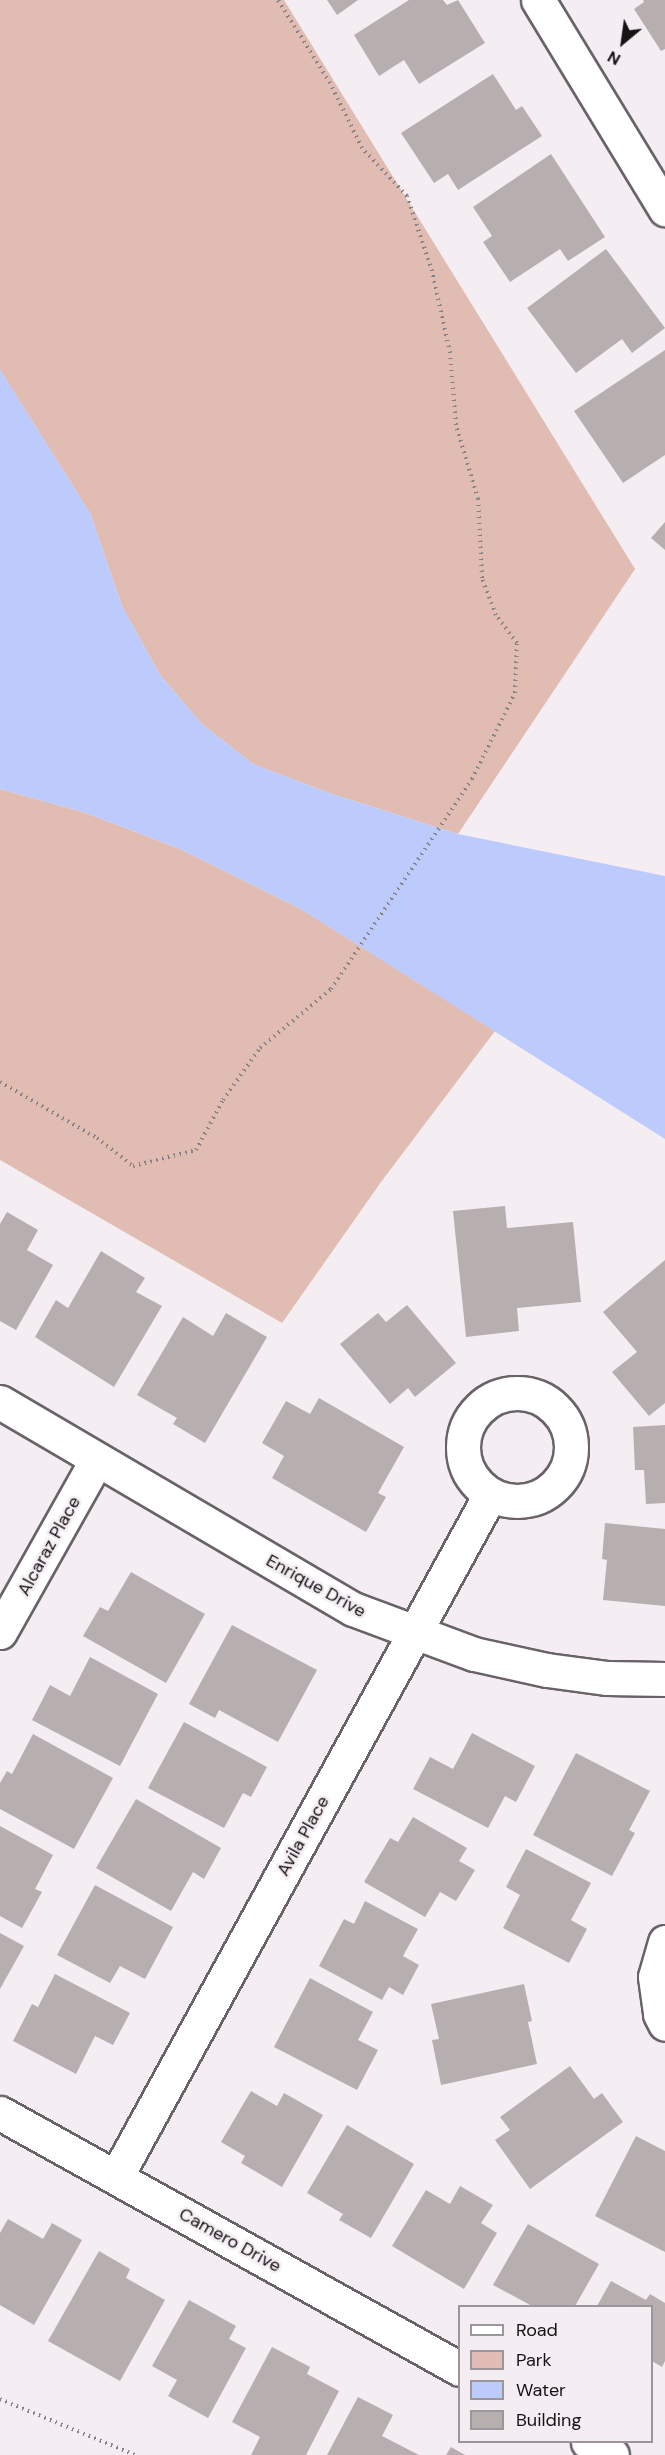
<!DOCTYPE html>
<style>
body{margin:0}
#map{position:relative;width:665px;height:2455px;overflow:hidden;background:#f4edf2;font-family:"DM Sans",sans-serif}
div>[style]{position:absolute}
.green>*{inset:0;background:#e1bcb3}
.water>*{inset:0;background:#bccafc}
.building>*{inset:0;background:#b7aeb0}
.path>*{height:4px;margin-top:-2px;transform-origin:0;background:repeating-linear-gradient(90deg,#868184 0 1.5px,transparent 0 6px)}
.roads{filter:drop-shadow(2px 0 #696368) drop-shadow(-2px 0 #696368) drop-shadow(0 2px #696368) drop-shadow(0 -2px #696368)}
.minor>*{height:33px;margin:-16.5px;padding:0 16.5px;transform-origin:16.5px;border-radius:16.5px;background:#fff}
.minor>.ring{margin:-16.5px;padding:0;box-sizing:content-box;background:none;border:33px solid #fff;border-radius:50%}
span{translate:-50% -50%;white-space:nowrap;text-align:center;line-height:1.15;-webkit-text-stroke:5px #f4edf2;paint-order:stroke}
.street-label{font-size:18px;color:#151314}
.legend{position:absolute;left:458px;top:2305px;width:195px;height:138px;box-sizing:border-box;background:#f4edf2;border:2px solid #9b9699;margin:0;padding:8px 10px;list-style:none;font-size:18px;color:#151314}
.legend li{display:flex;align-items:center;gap:12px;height:30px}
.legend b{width:30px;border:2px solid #9b9699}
.north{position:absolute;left:593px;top:12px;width:60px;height:60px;-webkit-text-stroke:4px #f4edf2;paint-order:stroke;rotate:209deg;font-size:16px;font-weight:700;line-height:24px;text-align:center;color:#151314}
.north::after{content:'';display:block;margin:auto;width:21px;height:27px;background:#151314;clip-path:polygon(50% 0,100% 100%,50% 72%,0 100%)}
</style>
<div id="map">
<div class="green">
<i style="clip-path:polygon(0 0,284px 0,635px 569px,458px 834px,329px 793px,253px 764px,202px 724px,160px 675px,122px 606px,90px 513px,0 370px)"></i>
<i style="clip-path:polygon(0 789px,86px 813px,180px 849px,301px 909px,495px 1031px,381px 1182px,282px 1323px,0 1160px)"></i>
</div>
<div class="water">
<i style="clip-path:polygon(0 370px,90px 513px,122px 606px,160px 675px,202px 724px,253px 764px,329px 793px,458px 834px,665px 876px,665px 1139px,301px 909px,180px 849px,86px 813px,0 789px)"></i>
</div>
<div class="building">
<i style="clip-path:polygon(327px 0,358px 0,337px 15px)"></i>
<i style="clip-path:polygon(409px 0,443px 0,447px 5px,458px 0,485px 43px,419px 84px,404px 60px,379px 76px,354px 35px)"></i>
<i style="clip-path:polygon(643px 0,665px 0,665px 49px,661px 51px,634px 9px,644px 2px)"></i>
<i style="clip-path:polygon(493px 74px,516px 110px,522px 106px,542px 136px,458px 190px,448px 174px,434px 183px,401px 133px)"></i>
<i style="clip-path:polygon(551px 154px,605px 237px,568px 261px,560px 249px,510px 282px,483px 242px,492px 236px,473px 207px)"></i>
<i style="clip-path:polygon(606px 249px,665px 328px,632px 353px,622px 339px,576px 373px,527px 308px)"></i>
<i style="clip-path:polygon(665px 350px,665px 455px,623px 483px,574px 411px)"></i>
<i style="clip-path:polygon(665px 522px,665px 550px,651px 538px)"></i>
<i style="clip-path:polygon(505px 1206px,507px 1228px,573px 1222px,581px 1302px,517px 1308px,519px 1331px,466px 1337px,453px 1211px)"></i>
<i style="clip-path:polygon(7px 1212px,38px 1230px,27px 1250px,53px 1265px,16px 1330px,0 1321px,0 1224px)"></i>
<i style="clip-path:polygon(101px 1251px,145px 1278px,136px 1292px,162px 1306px,114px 1387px,35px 1337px,56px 1300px,68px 1308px)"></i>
<i style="clip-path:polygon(665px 1260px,665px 1403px,649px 1416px,612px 1372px,637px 1352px,603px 1312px)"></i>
<i style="clip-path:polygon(407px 1305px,456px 1363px,415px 1397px,408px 1388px,390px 1404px,340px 1344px,378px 1313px,386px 1322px)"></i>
<i style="clip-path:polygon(226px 1313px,267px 1337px,205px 1443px,173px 1424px,177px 1418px,137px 1395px,183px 1317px,213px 1336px)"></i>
<i style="clip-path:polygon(319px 1398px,404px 1447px,378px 1493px,386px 1497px,366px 1532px,272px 1478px,284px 1456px,262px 1443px,286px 1401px,310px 1414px)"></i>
<i style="clip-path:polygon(665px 1425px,665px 1503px,646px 1504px,644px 1470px,635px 1470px,633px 1427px)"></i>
<i style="clip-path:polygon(605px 1523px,665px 1529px,665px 1606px,603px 1600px,607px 1560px,602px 1559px)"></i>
<i style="clip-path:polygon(131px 1572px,205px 1614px,166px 1683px,83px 1636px,100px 1607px,108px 1611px)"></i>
<i style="clip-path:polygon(232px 1625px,317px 1670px,278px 1742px,219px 1710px,215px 1718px,189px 1704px)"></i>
<i style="clip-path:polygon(90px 1657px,158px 1694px,120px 1766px,32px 1720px,50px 1685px,70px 1696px)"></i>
<i style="clip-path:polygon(184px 1722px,267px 1767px,251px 1797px,243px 1793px,224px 1828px,148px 1788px)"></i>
<i style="clip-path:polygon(472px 1733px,535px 1766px,516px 1802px,505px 1796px,488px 1828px,413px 1789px,430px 1757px,453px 1769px)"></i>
<i style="clip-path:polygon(33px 1734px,113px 1778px,74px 1849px,0 1809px,0 1783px,7px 1771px,12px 1774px)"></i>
<i style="clip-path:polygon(576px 1753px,650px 1791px,629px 1830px,635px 1833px,612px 1876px,533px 1835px)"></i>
<i style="clip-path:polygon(136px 1799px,221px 1848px,204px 1879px,193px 1872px,171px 1911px,96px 1868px)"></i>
<i style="clip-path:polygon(413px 1817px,467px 1848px,459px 1861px,475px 1870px,456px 1901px,440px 1892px,425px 1917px,364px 1882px,390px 1838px,398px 1842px)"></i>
<i style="clip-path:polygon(0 1826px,53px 1855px,35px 1889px,42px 1892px,22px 1928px,0 1916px)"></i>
<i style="clip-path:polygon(526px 1849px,591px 1883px,571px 1920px,587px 1929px,569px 1963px,503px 1928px,520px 1895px,506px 1887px)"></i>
<i style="clip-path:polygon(95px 1885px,173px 1927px,145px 1979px,120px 1966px,110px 1983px,57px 1955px)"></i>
<i style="clip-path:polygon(365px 1901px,418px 1929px,403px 1956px,419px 1965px,403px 1995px,389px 1987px,382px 2000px,319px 1966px,344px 1919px,354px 1924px)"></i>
<i style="clip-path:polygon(0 1933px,24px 1946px,0 1989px)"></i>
<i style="clip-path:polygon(55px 1974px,130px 2013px,113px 2045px,95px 2036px,76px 2074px,13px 2041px,32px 2004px,38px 2007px)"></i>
<i style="clip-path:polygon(310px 1978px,373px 2012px,358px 2040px,378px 2050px,357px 2090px,274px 2047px)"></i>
<i style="clip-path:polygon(524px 1984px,532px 2021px,528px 2022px,537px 2064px,441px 2085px,432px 2040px,439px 2039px,431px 2004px)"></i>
<i style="clip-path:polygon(570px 2066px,594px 2099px,602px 2093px,623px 2122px,530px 2189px,495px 2140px,510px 2130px,500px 2117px)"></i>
<i style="clip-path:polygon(251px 2091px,277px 2106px,284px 2093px,323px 2115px,282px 2187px,241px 2163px,245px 2156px,221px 2142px)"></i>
<i style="clip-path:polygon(347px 2125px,414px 2164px,371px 2238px,339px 2220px,343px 2214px,307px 2193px)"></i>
<i style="clip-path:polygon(636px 2136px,665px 2151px,665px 2252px,595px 2216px)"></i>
<i style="clip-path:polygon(460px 2186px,493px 2205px,481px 2223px,497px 2233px,464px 2289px,392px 2246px,426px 2190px,450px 2204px)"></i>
<i style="clip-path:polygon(8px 2219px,43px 2239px,52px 2223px,82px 2240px,34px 2325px,0 2305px,0 2233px)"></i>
<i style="clip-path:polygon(528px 2224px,599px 2264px,575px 2306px,532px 2306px,493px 2285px)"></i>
<i style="clip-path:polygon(99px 2251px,130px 2269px,126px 2278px,165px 2300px,120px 2381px,48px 2341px)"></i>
<i style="clip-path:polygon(611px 2281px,646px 2300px,650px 2294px,665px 2303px,665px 2361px,662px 2367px,652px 2361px,652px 2306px,597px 2306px)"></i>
<i style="clip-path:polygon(189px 2300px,236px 2326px,229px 2339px,246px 2348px,208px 2418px,168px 2396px,177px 2380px,152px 2366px)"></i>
<i style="clip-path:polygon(272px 2347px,310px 2367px,307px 2374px,339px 2391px,306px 2455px,251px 2455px,260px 2437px,232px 2422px)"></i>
<i style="clip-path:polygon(358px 2397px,393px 2415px,382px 2436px,419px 2455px,327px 2455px)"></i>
<i style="clip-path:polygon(451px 2447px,465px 2455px,446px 2455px)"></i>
</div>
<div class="path">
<i style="left:0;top:1082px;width:112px;rotate:30deg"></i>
<i style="left:97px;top:1138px;width:46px;rotate:37.9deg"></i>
<i style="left:133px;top:1166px;width:65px;rotate:-14.3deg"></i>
<i style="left:196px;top:1150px;width:57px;rotate:-61.6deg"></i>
<i style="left:223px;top:1100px;width:64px;rotate:-54.6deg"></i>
<i style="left:260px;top:1048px;width:92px;rotate:-39.7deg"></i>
<i style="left:331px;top:989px;width:253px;rotate:-56.1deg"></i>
<i style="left:472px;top:779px;width:96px;rotate:-63.4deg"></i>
<i style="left:515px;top:693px;width:50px;rotate:-87.7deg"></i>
<i style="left:517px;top:643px;width:35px;rotate:-127deg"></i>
<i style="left:496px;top:615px;width:40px;rotate:-111deg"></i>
<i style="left:482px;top:578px;width:79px;rotate:-92.9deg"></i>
<i style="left:478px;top:499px;width:77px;rotate:-106.6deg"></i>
<i style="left:456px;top:425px;width:72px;rotate:-94.8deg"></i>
<i style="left:450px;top:353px;width:84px;rotate:-102.4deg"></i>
<i style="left:432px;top:271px;width:79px;rotate:-108.4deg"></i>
<i style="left:407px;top:196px;width:66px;rotate:-133.2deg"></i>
<i style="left:362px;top:148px;width:72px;rotate:-116.2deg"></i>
<i style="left:330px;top:83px;width:98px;rotate:-122.1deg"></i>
<i style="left:0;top:2399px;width:146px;rotate:22.5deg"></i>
</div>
<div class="roads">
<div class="minor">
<i style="left:538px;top:0;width:245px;rotate:58.7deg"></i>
<i class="ring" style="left:463px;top:1393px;width:75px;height:75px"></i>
<i style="left:0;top:1402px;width:409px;rotate:30.4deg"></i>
<i style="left:353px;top:1609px;width:129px;rotate:20.4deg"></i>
<i style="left:474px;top:1654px;width:75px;rotate:12.4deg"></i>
<i style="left:547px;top:1670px;width:61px;rotate:7.6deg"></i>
<i style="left:607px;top:1678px;width:58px;rotate:1deg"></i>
<i style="left:0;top:1632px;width:198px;rotate:-60.7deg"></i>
<i style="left:665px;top:1942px;width:36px;rotate:106deg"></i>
<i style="left:655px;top:1977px;width:37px;rotate:82deg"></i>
<i style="left:660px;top:2014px;width:11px;rotate:63deg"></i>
<i style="left:0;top:2113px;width:526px;rotate:29.1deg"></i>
<i style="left:116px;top:2177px;width:778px;rotate:-61.26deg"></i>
<i style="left:588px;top:2442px;width:27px;rotate:28deg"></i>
</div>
</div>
<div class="street-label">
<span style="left:49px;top:1546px;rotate:-61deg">Alcaraz Place</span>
<span style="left:316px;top:1586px;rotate:29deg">Enrique Drive</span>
<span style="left:303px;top:1836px;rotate:-61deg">Avila Place</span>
<span style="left:230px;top:2240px;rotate:29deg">Camero Drive</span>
</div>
<ul class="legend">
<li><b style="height:8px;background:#fff"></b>Road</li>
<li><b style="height:16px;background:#e1bcb3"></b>Park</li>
<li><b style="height:16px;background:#bccafc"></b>Water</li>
<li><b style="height:16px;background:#b7aeb0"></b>Building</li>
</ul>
<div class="north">N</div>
</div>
